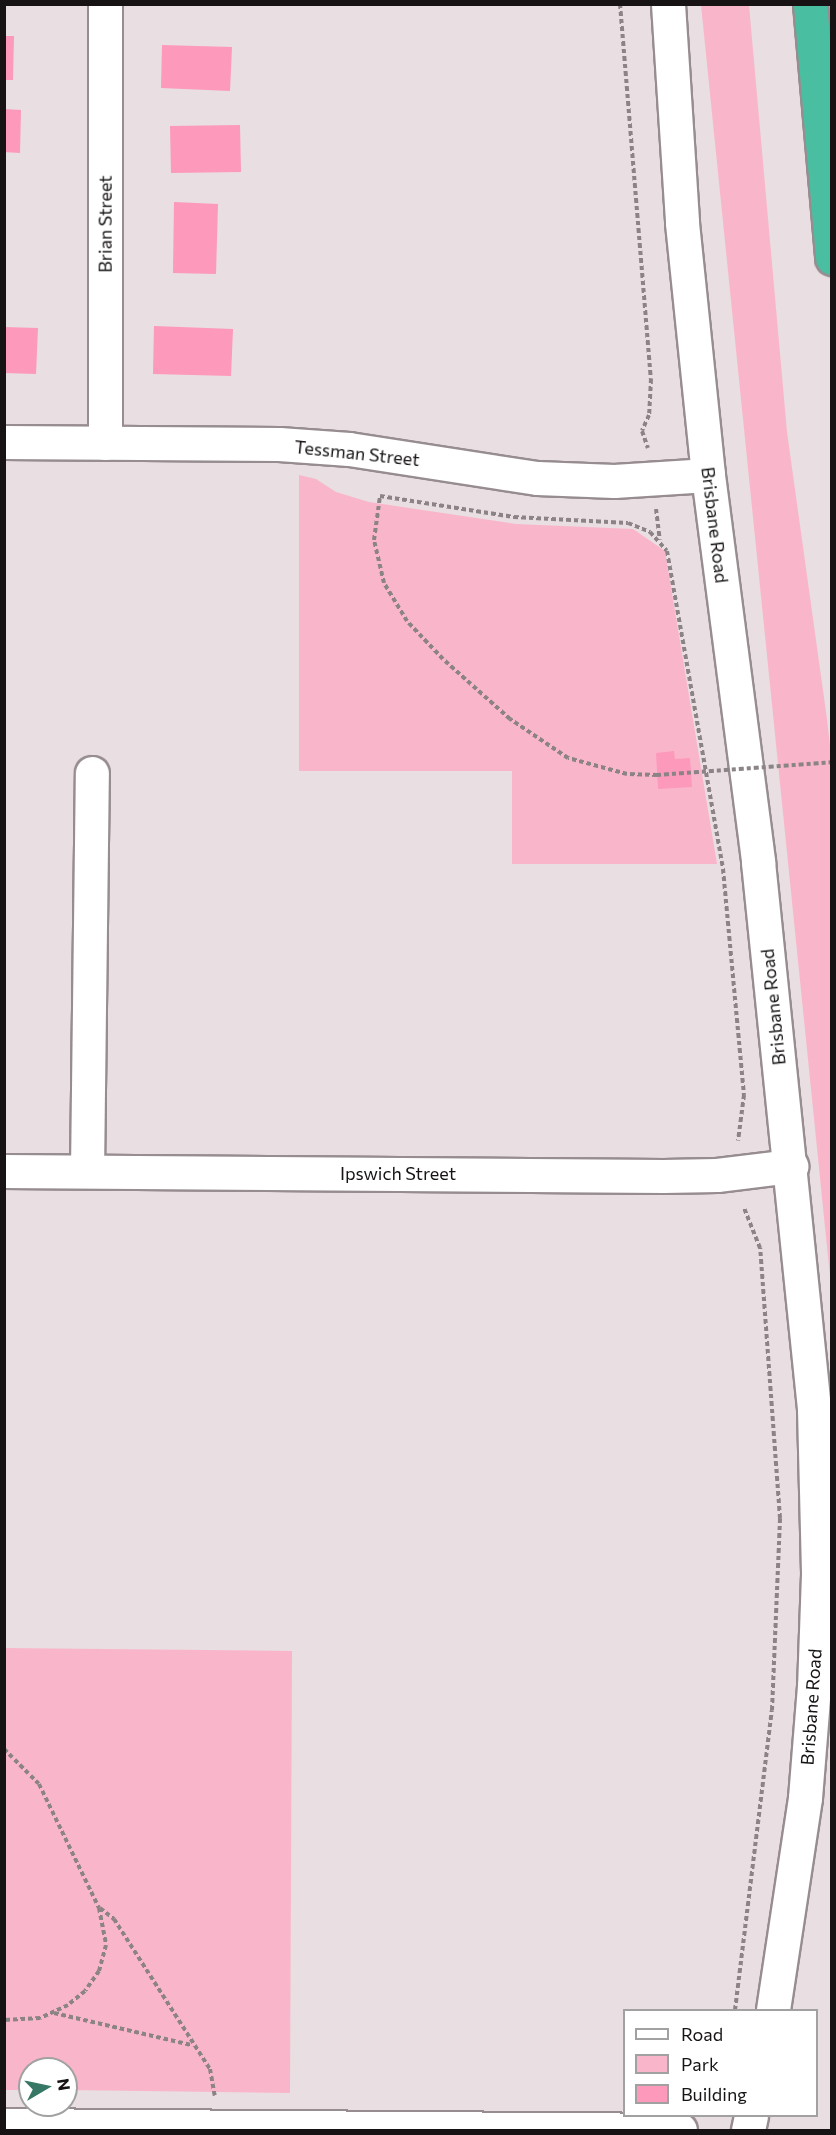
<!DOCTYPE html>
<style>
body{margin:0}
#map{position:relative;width:836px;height:2135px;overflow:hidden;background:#e9dee1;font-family:Commissioner,sans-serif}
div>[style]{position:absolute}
.green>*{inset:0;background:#f9b6cb}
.building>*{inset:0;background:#fd99bb}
.path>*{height:4px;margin-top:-2px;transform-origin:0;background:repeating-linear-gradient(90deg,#8b8385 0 4.5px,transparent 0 7.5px)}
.roads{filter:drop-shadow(2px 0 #978d90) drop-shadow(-2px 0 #978d90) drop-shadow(0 2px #978d90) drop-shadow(0 -2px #978d90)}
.minor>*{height:33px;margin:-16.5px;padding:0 16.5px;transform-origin:16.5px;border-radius:16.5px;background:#fff}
.highway>*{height:33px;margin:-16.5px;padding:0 16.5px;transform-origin:16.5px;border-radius:16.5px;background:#4abea0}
.path-bridge>*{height:4px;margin-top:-2px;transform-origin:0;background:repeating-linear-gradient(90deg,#8b8385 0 4.5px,transparent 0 7.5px)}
span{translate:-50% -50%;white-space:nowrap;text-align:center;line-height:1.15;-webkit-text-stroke:4.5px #fff;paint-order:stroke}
.street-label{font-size:18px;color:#171314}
.frame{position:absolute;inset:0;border:6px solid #171314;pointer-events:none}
.legend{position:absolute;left:623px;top:2009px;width:195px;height:108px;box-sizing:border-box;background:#fff;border:2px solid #a2a1a1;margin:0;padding:8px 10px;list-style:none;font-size:18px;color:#171314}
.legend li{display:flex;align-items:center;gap:12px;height:30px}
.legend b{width:30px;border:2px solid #a2a1a1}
.north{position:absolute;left:18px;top:2057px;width:60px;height:60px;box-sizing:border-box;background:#fff;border:2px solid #a2a1a1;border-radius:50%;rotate:81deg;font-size:16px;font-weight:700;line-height:24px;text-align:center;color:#171314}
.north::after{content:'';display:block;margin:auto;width:21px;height:27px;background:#377765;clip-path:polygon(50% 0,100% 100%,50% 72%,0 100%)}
</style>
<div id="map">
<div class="green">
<i style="clip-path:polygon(701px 5px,749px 5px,787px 432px,827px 719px,832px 764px,831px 1286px)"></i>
<i style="clip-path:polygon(299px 475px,316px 479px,336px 492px,369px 502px,516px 524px,633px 529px,665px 551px,717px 864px,512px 864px,512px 771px,299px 771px)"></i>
<i style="clip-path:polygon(5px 1648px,292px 1651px,290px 2093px,66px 2090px,66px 2069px,30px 2069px,30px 2090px,5px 2090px)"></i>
</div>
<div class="building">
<i style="clip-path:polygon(4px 36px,14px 36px,13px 80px,4px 80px)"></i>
<i style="clip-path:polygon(162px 45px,232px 47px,230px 91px,161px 88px)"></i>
<i style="clip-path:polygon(4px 109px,21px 110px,20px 153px,4px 152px)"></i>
<i style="clip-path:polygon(240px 125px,241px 172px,171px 173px,170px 126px)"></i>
<i style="clip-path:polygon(174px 202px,218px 204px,216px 274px,173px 273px)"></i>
<i style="clip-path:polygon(154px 326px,233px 329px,231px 376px,153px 374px)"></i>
<i style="clip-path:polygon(4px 327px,38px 328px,36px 374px,4px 373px)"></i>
<i style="clip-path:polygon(674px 751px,675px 759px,690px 758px,692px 787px,658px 789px,656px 753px)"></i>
</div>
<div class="path">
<i style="left:620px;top:4px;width:376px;rotate:85.3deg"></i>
<i style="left:651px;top:379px;width:36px;rotate:93deg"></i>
<i style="left:649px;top:415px;width:17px;rotate:114deg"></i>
<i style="left:642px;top:431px;width:18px;rotate:71deg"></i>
<i style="left:656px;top:509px;width:31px;rotate:83deg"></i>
<i style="left:657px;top:775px;width:30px;rotate:-178deg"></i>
<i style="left:627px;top:774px;width:61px;rotate:-164.8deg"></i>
<i style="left:568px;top:758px;width:70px;rotate:-146.1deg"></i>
<i style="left:510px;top:719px;width:90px;rotate:-138.2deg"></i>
<i style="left:443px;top:659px;width:52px;rotate:-133.5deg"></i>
<i style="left:407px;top:621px;width:44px;rotate:-121.2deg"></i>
<i style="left:384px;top:583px;width:44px;rotate:-103.1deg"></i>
<i style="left:374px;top:540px;width:44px;rotate:-82.2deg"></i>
<i style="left:380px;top:496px;width:136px;rotate:8.9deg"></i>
<i style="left:514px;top:517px;width:114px;rotate:3deg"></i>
<i style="left:628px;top:523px;width:24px;rotate:22deg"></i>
<i style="left:650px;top:532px;width:25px;rotate:48deg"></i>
<i style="left:667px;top:551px;width:323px;rotate:80deg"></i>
<i style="left:723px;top:869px;width:227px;rotate:84.7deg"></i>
<i style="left:744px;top:1095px;width:46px;rotate:97.4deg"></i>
<i style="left:4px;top:1749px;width:49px;rotate:45deg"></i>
<i style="left:39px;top:1784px;width:138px;rotate:64.2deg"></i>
<i style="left:99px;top:1908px;width:38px;rotate:79deg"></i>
<i style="left:106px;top:1945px;width:27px;rotate:105deg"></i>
<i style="left:99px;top:1971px;width:24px;rotate:125deg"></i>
<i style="left:85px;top:1991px;width:22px;rotate:141deg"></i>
<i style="left:68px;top:2005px;width:31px;rotate:155deg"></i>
<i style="left:40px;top:2018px;width:36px;rotate:177deg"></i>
<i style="left:100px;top:1908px;width:18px;rotate:38deg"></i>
<i style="left:114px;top:1919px;width:178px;rotate:57.4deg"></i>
<i style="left:210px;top:2069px;width:27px;rotate:80deg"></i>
<i style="left:735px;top:2010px;width:302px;rotate:-83deg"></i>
<i style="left:772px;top:1710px;width:192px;rotate:-87.6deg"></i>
<i style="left:780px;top:1518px;width:271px;rotate:-94.2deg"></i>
<i style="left:760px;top:1248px;width:43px;rotate:-111.8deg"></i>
<i style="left:54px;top:2013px;width:142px;rotate:13.1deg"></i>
</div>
<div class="roads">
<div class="minor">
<i style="left:668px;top:4px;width:219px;rotate:86.3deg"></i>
<i style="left:682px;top:223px;width:253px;rotate:84.1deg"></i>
<i style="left:708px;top:475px;width:390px;rotate:82.6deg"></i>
<i style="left:758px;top:862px;width:550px;rotate:84.15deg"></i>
<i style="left:814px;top:1409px;width:165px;rotate:88.6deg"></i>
<i style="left:818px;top:1574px;width:112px;rotate:92deg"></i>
<i style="left:814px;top:1686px;width:112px;rotate:94.6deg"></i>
<i style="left:805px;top:1798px;width:214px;rotate:98.6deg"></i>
<i style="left:4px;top:442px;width:275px;rotate:0.4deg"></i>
<i style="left:279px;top:444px;width:70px;rotate:4.1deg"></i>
<i style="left:349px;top:449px;width:190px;rotate:8.8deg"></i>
<i style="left:537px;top:478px;width:77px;rotate:2.2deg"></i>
<i style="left:614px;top:481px;width:94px;rotate:-3.7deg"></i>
<i style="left:105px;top:443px;width:439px;rotate:-90deg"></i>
<i style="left:4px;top:1171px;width:659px;rotate:0.43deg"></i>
<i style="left:663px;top:1176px;width:54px;rotate:-1.1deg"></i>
<i style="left:717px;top:1175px;width:75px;rotate:-6.9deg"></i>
<i style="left:87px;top:1171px;width:398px;rotate:-89.3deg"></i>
<i style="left:4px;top:2125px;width:676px;rotate:0.42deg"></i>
<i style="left:748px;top:2130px;width:14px;rotate:-78deg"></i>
</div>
<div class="highway">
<i style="left:810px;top:4px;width:255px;rotate:85deg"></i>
</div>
</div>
<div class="path-bridge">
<i style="left:657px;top:775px;width:175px;rotate:-4.2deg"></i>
</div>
<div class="street-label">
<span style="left:105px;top:224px;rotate:-90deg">Brian Street</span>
<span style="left:357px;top:453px;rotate:6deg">Tessman Street</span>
<span style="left:715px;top:525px;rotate:83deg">Brisbane Road</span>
<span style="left:773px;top:1007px;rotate:-96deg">Brisbane Road</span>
<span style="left:398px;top:1173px">Ipswich Street</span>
<span style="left:811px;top:1707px;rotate:-86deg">Brisbane Road</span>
</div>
<div class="frame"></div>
<ul class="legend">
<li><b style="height:8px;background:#fff"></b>Road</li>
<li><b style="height:16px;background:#f9b6cb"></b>Park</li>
<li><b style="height:16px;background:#fd99bb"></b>Building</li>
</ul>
<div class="north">N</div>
</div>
